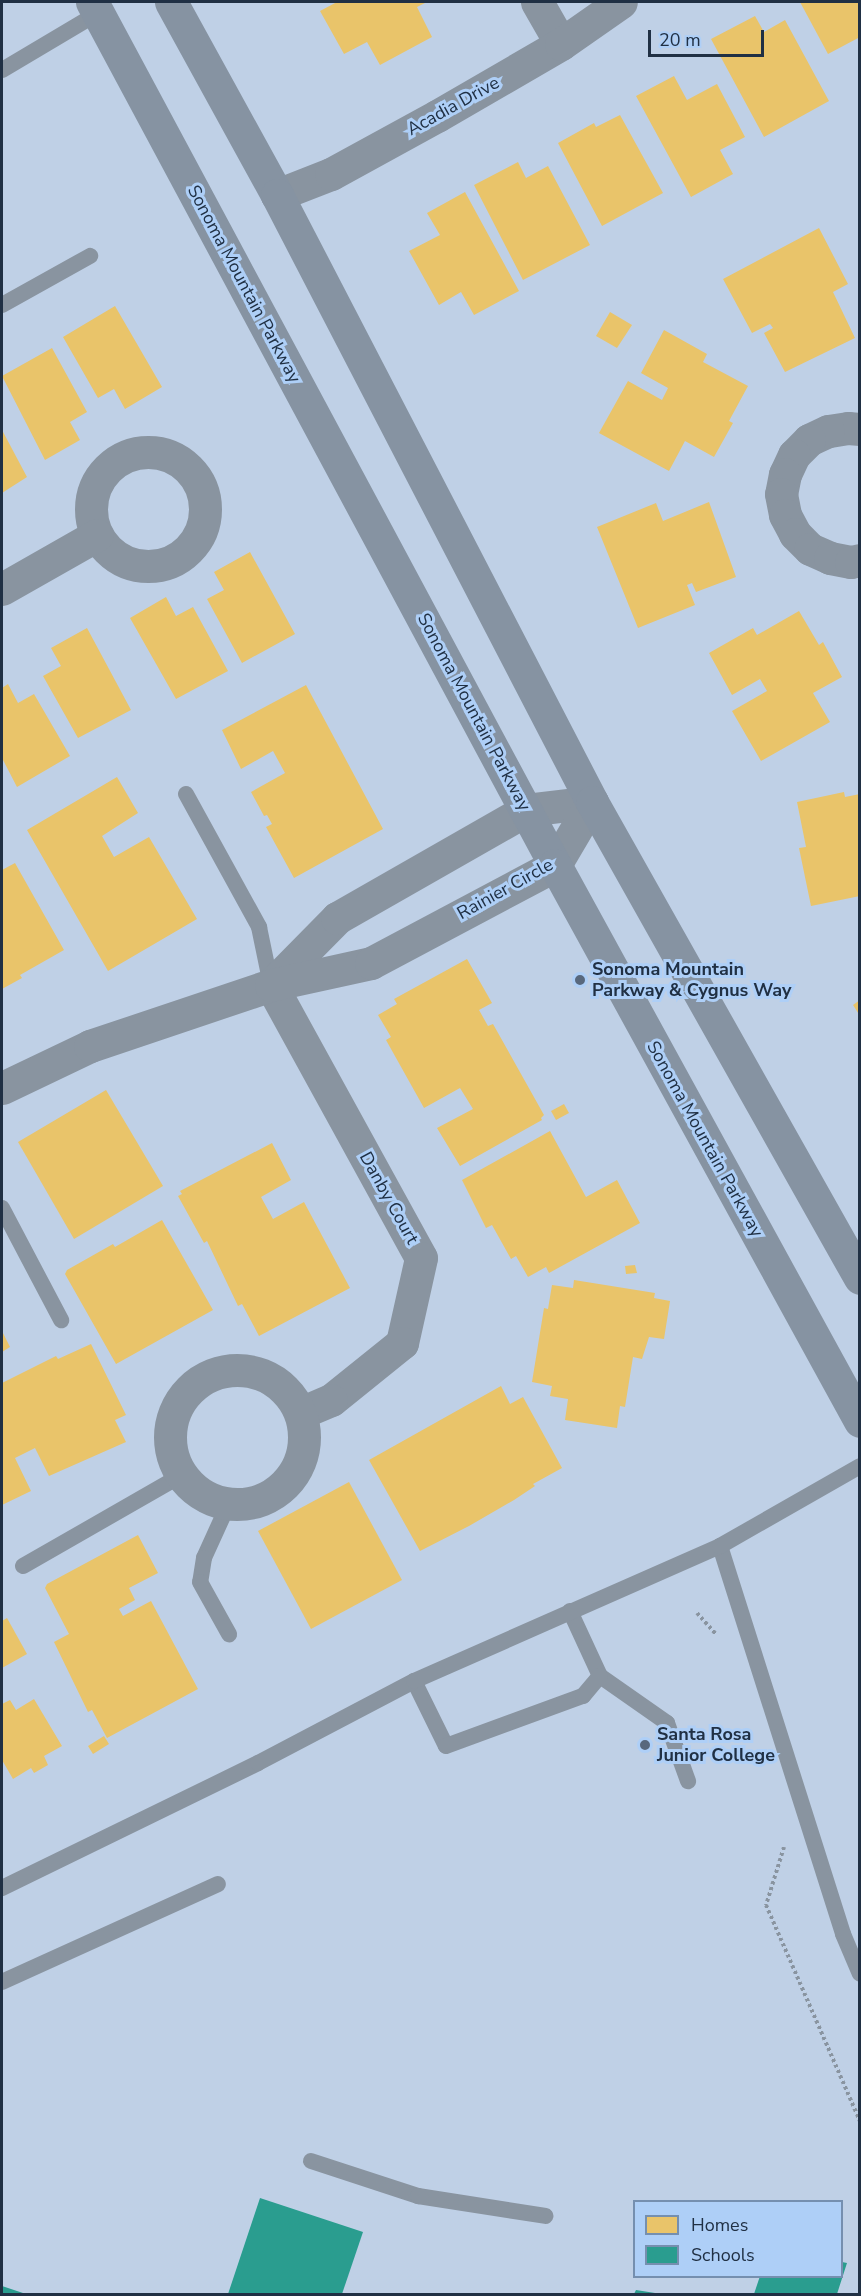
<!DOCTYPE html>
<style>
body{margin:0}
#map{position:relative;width:861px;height:2296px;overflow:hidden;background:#bfd0e6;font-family:"Nunito Sans",sans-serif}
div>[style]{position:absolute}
.homes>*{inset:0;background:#e9c46a}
.schools>*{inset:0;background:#2a9d8f}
.path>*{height:4px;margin-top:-2px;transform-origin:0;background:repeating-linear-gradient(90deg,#8994a0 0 3px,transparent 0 6px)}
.lane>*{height:16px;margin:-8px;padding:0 8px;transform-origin:8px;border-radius:8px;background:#8994a0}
.street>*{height:33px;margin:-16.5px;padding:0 16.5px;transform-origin:16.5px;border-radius:16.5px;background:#8994a0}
.street>.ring{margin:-16.5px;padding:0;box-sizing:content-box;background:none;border:33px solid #8994a0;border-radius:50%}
.secondary>*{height:33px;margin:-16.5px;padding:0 16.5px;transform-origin:16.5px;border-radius:16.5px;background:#8693a2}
.dots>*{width:16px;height:16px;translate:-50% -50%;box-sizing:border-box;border:3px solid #aecff7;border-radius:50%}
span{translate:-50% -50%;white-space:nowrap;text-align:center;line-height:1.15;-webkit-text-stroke:6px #aecff7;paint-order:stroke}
.street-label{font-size:18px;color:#203044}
.poi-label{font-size:18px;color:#203044;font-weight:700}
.left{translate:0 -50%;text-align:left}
.frame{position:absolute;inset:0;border:3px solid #203044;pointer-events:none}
.legend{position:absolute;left:633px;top:2200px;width:210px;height:78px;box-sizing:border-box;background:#aecff7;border:2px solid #758faf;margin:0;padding:8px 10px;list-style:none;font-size:18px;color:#203044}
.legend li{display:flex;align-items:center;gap:12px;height:30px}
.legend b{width:30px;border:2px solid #758faf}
.scale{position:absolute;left:648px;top:30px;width:116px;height:27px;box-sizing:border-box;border:3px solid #203044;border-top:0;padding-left:8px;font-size:18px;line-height:21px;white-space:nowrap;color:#203044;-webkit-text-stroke:4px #aecff7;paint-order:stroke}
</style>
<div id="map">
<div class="homes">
<i style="clip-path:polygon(337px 2px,427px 2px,417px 7px,432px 37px,380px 65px,367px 42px,344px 54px,320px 11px)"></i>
<i style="clip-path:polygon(800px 2px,860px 2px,860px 37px,828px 54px)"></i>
<i style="clip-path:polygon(755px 16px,764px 32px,785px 20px,829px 101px,764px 137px,711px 39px)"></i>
<i style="clip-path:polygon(674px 76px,687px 100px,717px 84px,745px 137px,720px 150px,733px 174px,691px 197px,636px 96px)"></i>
<i style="clip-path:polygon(620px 115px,663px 193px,602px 226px,558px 143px,594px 123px,596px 127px)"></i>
<i style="clip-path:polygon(518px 162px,526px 178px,548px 166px,590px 245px,523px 280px,474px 185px)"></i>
<i style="clip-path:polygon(465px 192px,519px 291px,474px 315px,461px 292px,439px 305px,409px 251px,440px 235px,427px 213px)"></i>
<i style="clip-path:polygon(819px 228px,848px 284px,833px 292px,855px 338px,785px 372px,764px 333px,773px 328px,770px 324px,752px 333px,723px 279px)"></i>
<i style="clip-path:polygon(115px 306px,162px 387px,125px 409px,114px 389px,98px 398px,63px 337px)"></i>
<i style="clip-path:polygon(610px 312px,632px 325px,617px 348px,596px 336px)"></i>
<i style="clip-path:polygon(664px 330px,707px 354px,703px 362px,748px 386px,729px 421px,733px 423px,714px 457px,685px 441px,669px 471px,599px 433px,628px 381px,662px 400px,668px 388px,641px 373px)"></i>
<i style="clip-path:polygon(52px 348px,87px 412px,70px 422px,80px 440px,45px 460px,2px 376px)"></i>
<i style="clip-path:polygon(2px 430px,27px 477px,2px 493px)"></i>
<i style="clip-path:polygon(709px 502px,736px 577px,696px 592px,692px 583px,687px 585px,695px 605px,638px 628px,597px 527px,656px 503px,663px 521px)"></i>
<i style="clip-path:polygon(250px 552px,295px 634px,242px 663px,207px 599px,224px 590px,214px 572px)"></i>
<i style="clip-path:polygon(166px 597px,176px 616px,193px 607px,228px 671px,176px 699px,130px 618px)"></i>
<i style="clip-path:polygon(799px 611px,819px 645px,823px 642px,842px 677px,813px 693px,830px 722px,761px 761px,732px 711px,767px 691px,760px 679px,732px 695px,709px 653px,753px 628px,757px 635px)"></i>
<i style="clip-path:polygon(87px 628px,131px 710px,78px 738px,43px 676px,61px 666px,51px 648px)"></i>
<i style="clip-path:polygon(8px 684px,18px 703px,34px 694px,70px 756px,17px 787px,2px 758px,2px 688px)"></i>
<i style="clip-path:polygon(306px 685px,383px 829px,294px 878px,266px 827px,272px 824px,267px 815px,264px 816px,251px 792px,285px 773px,273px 751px,241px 769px,222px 730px)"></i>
<i style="clip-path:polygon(117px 777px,138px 813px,102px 836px,114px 857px,149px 837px,197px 919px,108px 971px,27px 830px)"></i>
<i style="clip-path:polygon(844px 792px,845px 797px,860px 794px,860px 896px,811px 906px,799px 848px,806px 847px,797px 802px)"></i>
<i style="clip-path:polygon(15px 863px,64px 950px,20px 975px,22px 978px,2px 989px,2px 870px)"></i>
<i style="clip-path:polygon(467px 959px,492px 1003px,479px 1010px,488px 1026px,493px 1024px,544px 1115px,541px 1118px,542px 1120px,460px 1166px,437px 1128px,473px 1109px,460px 1088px,424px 1108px,386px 1040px,391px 1037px,378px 1015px,397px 1004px,394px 999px)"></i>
<i style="clip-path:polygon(860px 1000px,860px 1016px,853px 1005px)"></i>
<i style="clip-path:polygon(106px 1090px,163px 1186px,74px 1239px,18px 1142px)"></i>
<i style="clip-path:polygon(564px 1104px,569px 1113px,556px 1120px,551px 1111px)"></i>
<i style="clip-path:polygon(550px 1131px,586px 1197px,617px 1180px,640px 1223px,549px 1273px,546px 1267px,528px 1277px,516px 1256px,511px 1259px,492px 1225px,486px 1228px,462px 1180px)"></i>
<i style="clip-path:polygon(272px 1143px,291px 1180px,261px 1197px,273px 1219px,304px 1202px,350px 1288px,259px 1336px,242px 1304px,238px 1306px,207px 1241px,204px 1243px,178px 1196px,182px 1194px,180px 1191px)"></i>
<i style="clip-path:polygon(162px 1220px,213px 1310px,116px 1364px,65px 1274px,67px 1270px,113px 1244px,115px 1247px)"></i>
<i style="clip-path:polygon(635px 1265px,637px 1273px,626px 1274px,625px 1266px)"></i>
<i style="clip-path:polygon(574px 1280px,655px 1293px,654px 1298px,670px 1301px,664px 1339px,649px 1337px,642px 1359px,633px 1357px,625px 1407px,620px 1406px,617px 1428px,565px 1420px,568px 1399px,550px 1396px,552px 1386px,532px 1382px,544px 1308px,548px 1309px,552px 1285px,573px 1288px)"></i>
<i style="clip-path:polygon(2px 1331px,10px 1347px,2px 1352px)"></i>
<i style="clip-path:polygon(91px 1344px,126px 1415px,115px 1420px,126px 1442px,49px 1476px,35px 1448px,15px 1458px,31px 1491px,2px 1505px,2px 1383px,56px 1356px,58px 1359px)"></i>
<i style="clip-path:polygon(501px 1386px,510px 1404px,523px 1397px,562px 1468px,533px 1484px,535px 1486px,514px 1500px,469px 1526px,420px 1551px,369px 1460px)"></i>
<i style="clip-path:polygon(349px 1482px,402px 1580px,311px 1629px,258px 1531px)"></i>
<i style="clip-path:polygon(138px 1535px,158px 1573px,129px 1588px,135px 1600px,119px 1609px,123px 1616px,151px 1601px,198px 1689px,107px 1738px,92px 1710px,88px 1712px,54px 1642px,69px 1634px,45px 1588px,47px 1584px)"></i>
<i style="clip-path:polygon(7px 1618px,27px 1654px,2px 1668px,2px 1621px)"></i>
<i style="clip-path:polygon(34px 1699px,62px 1746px,44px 1756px,48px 1765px,34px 1773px,31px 1768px,13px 1779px,2px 1760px,2px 1704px,10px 1700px,16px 1710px)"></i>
<i style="clip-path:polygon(104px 1736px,109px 1744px,93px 1754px,88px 1746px)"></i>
</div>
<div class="schools">
<i style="clip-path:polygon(260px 2198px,363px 2232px,342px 2294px,228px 2294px)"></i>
<i style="clip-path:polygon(842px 2262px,847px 2263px,837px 2294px,754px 2294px,760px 2276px,842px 2276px)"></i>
<i style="clip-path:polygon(2px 2286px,26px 2294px,2px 2294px)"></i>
<i style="clip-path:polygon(636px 2290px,655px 2293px,655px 2294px,634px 2294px)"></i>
</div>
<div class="path">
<i style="left:697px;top:1613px;width:28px;rotate:48deg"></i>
<i style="left:784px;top:1847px;width:61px;rotate:107.2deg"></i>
<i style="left:766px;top:1905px;width:236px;rotate:66.5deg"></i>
</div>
<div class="lane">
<i style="left:2px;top:70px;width:112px;rotate:-30.7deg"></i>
<i style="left:2px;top:305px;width:101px;rotate:-29.1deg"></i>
<i style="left:186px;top:794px;width:152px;rotate:61.2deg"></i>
<i style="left:259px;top:927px;width:59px;rotate:78.3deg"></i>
<i style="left:2px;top:1208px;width:127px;rotate:62.2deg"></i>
<i style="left:228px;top:1505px;width:58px;rotate:114.4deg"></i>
<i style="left:204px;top:1558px;width:24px;rotate:99deg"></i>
<i style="left:200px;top:1582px;width:60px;rotate:60.9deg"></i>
<i style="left:720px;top:1546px;width:407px;rotate:72.4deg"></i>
<i style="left:843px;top:1934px;width:43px;rotate:67deg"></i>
<i style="left:23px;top:1566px;width:183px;rotate:-29.8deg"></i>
<i style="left:570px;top:1611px;width:72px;rotate:65.2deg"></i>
<i style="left:600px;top:1676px;width:82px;rotate:35deg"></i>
<i style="left:667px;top:1723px;width:62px;rotate:70.1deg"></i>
<i style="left:414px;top:1681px;width:72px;rotate:63.8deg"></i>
<i style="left:446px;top:1746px;width:146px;rotate:-20.1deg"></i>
<i style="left:583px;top:1696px;width:26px;rotate:-50deg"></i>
<i style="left:2px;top:1888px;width:285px;rotate:-26deg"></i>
<i style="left:258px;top:1763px;width:176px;rotate:-27.7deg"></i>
<i style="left:414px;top:1681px;width:334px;rotate:-23.8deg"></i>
<i style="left:720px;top:1546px;width:161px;rotate:-29.7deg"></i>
<i style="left:2px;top:1982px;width:237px;rotate:-24.4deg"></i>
<i style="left:311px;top:2161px;width:113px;rotate:18.1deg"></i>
<i style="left:418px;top:2196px;width:129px;rotate:8.9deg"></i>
</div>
<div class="street">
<i style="left:537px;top:2px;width:48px;rotate:60.3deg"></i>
<i style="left:277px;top:195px;width:58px;rotate:-21.3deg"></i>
<i style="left:331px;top:174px;width:121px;rotate:-28.7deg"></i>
<i style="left:437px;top:116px;width:143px;rotate:-30.1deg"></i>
<i style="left:561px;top:44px;width:73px;rotate:-35deg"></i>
<i style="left:860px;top:429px;width:12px;rotate:-175deg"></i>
<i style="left:848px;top:428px;width:20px;rotate:171deg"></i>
<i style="left:828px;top:431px;width:21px;rotate:155deg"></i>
<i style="left:809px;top:440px;width:21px;rotate:135deg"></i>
<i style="left:794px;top:455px;width:21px;rotate:115deg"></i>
<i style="left:785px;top:474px;width:20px;rotate:101deg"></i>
<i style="left:781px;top:494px;width:21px;rotate:79deg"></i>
<i style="left:785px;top:515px;width:21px;rotate:62deg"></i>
<i style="left:795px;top:534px;width:21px;rotate:45deg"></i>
<i style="left:810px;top:549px;width:22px;rotate:24deg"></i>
<i style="left:830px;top:558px;width:21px;rotate:11deg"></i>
<i style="left:851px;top:562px;width:9px;rotate:-13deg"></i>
<i class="ring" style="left:91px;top:452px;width:81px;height:81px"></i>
<i style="left:2px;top:589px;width:109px;rotate:-29.6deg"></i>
<i style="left:271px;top:985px;width:311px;rotate:61.2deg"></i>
<i style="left:421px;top:1258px;width:87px;rotate:102.6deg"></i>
<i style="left:402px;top:1343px;width:91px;rotate:141.2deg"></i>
<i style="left:331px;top:1400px;width:33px;rotate:157deg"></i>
<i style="left:271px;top:985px;width:94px;rotate:-45.4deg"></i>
<i style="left:337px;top:918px;width:218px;rotate:-29.7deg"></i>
<i style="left:526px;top:810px;width:66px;rotate:-6.9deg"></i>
<i style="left:2px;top:1088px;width:98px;rotate:-25.5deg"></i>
<i style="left:90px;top:1046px;width:191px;rotate:-18.6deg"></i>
<i style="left:271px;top:985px;width:102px;rotate:-12.4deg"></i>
<i style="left:371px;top:963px;width:208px;rotate:-28deg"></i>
<i style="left:555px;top:865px;width:73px;rotate:-59.6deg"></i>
<i class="ring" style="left:170px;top:1370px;width:101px;height:101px"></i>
</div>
<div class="secondary">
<i style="left:92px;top:2px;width:979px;rotate:61.79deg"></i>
<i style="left:555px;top:865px;width:634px;rotate:61.25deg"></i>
<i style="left:171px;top:2px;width:220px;rotate:61.2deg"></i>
<i style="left:277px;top:195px;width:684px;rotate:62.57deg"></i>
<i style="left:592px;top:802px;width:546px;rotate:60.62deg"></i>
</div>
<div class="dots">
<i style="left:580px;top:980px;background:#58687d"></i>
<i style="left:645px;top:1745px;background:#58687d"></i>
</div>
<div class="street-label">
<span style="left:453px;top:106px;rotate:-29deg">Acadia Drive</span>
<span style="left:244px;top:284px;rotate:62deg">Sonoma Mountain Parkway</span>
<span style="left:474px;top:712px;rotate:62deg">Sonoma Mountain Parkway</span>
<span style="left:505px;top:889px;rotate:-29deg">Rainier Circle</span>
<span style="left:705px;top:1139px;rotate:61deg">Sonoma Mountain Parkway</span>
<span style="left:389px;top:1198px;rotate:61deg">Danby Court</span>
</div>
<div class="poi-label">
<span class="left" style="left:592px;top:980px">Sonoma Mountain<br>Parkway &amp; Cygnus Way</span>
<span class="left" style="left:657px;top:1745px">Santa Rosa<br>Junior College</span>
</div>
<div class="frame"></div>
<ul class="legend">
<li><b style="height:16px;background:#e9c46a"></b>Homes</li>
<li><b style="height:16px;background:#2a9d8f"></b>Schools</li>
</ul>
<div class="scale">20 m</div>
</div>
